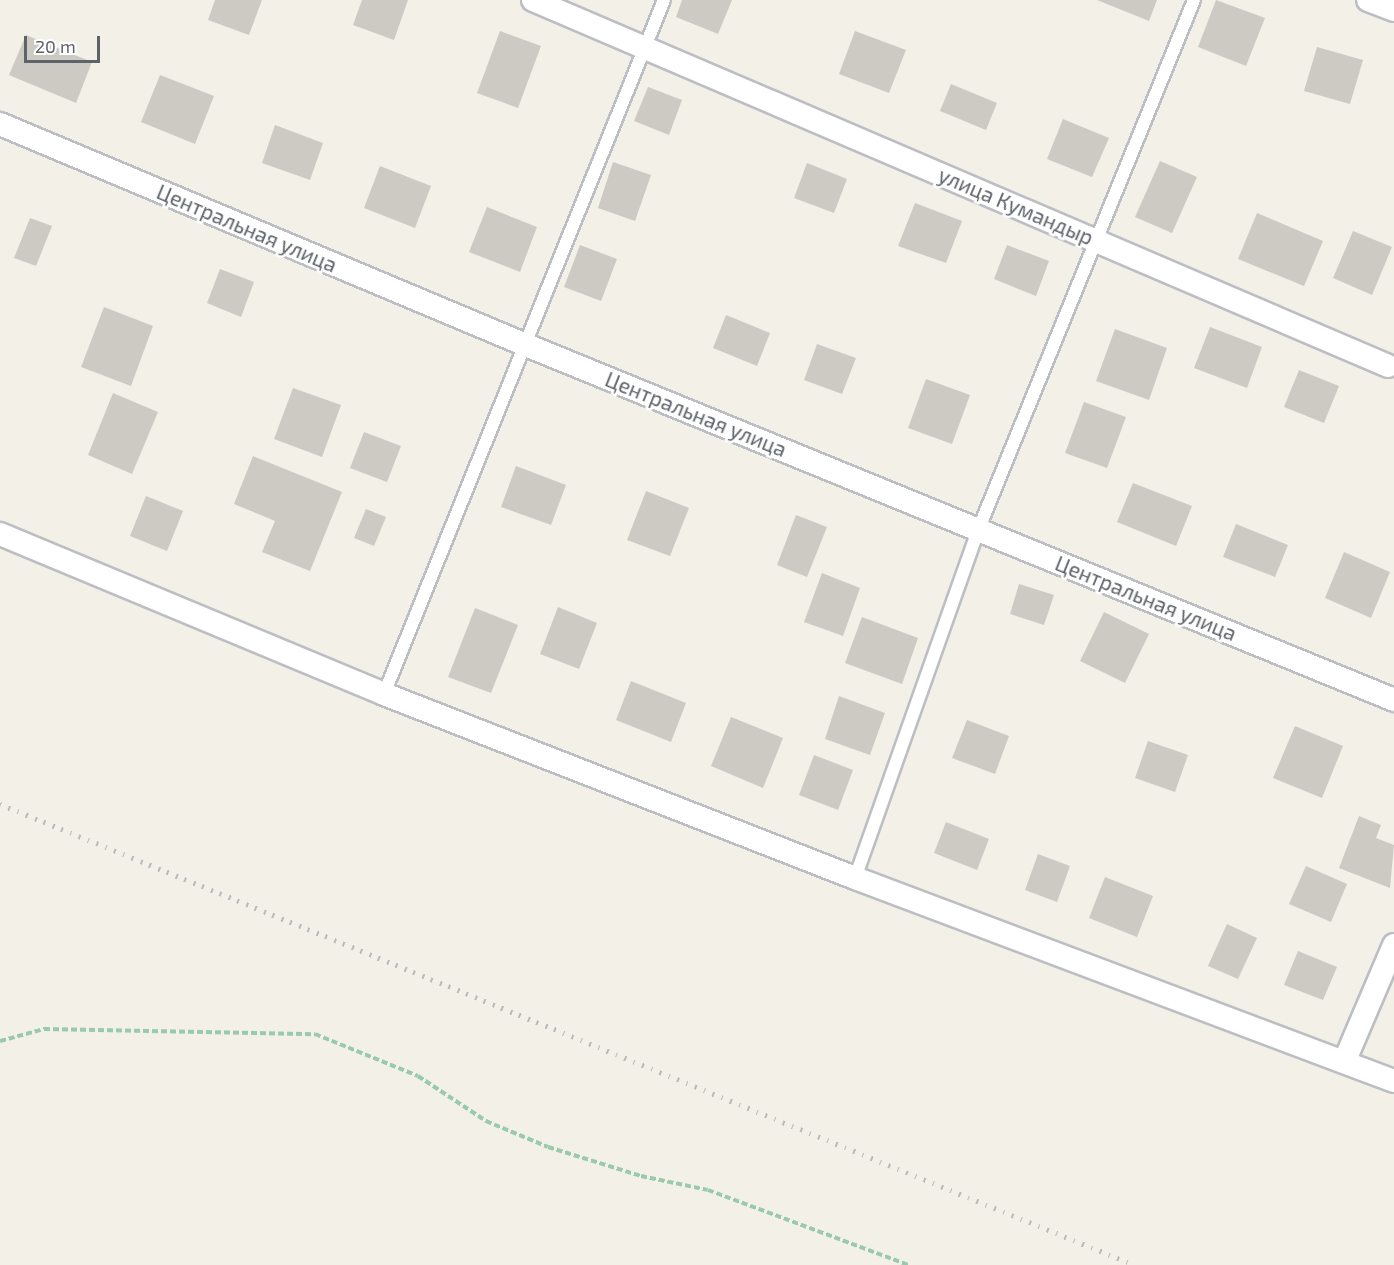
<!DOCTYPE html>
<meta charset="utf-8">
<style>
body{margin:0}
#map{position:relative;width:1394px;height:1265px;overflow:hidden;background:#f2f0e7;font-family:"Exo 2",sans-serif}
div>[style]{position:absolute}
.building>*{inset:0;background:#cdcac4}
.path>*{height:4px;margin-top:-2px;transform-origin:0;background:repeating-linear-gradient(90deg,#98caab 0 6px,transparent 0 9px)}
.roads{filter:drop-shadow(2px 0 #bbbec3) drop-shadow(-2px 0 #bbbec3) drop-shadow(0 2px #bbbec3) drop-shadow(0 -2px #bbbec3)}
.lane>*{height:12px;margin:-6px;padding:0 6px;transform-origin:6px;border-radius:6px;background:#fff}
.street>*{height:22px;margin:-11px;padding:0 11px;transform-origin:11px;border-radius:11px;background:#fff}
.rail>*{height:4.5px;margin-top:-2.25px;transform-origin:0;background:repeating-linear-gradient(90deg,#b8b9ba 0 1.5px,transparent 0 9.5px)}
span{translate:-50% -50%;white-space:nowrap;text-align:center;line-height:1.15;-webkit-text-stroke:5px #fff;paint-order:stroke}
.street-label{font-size:21px;color:#5e6269}
.scale{position:absolute;left:24px;top:36px;width:76px;height:27px;box-sizing:border-box;border:3px solid #5e6269;border-top:0;padding-left:8px;font-size:18px;line-height:21px;white-space:nowrap;color:#5e6269;-webkit-text-stroke:4px #fff;paint-order:stroke}
</style>
<div id="map">
<div class="building">
<i style="clip-path:polygon(215px 0,262px 0,249px 35px,208px 20px)"></i>
<i style="clip-path:polygon(362px 0,408px 0,394px 40px,353px 25px)"></i>
<i style="clip-path:polygon(682px 0,732px 0,718px 34px,676px 17px)"></i>
<i style="clip-path:polygon(1097px 0,1157px 0,1149px 21px)"></i>
<i style="clip-path:polygon(1216px 0,1265px 18px,1246px 66px,1198px 47px)"></i>
<i style="clip-path:polygon(500px 31px,541px 46px,518px 108px,477px 93px)"></i>
<i style="clip-path:polygon(855px 31px,906px 50px,889px 93px,839px 74px)"></i>
<i style="clip-path:polygon(26px 35px,92px 62px,76px 103px,9px 75px)"></i>
<i style="clip-path:polygon(1317px 47px,1363px 60px,1350px 104px,1304px 91px)"></i>
<i style="clip-path:polygon(160px 75px,214px 96px,195px 144px,141px 122px)"></i>
<i style="clip-path:polygon(951px 84px,997px 103px,986px 130px,940px 111px)"></i>
<i style="clip-path:polygon(648px 87px,682px 100px,669px 135px,634px 121px)"></i>
<i style="clip-path:polygon(1063px 119px,1109px 138px,1092px 177px,1047px 159px)"></i>
<i style="clip-path:polygon(275px 125px,323px 143px,310px 180px,262px 163px)"></i>
<i style="clip-path:polygon(1160px 161px,1197px 177px,1172px 233px,1135px 217px)"></i>
<i style="clip-path:polygon(613px 162px,651px 175px,635px 221px,598px 208px)"></i>
<i style="clip-path:polygon(807px 163px,847px 179px,834px 213px,794px 198px)"></i>
<i style="clip-path:polygon(380px 166px,431px 186px,415px 228px,364px 208px)"></i>
<i style="clip-path:polygon(915px 203px,962px 221px,946px 263px,898px 246px)"></i>
<i style="clip-path:polygon(487px 207px,537px 227px,520px 272px,469px 252px)"></i>
<i style="clip-path:polygon(1257px 213px,1323px 241px,1304px 286px,1238px 259px)"></i>
<i style="clip-path:polygon(30px 218px,52px 226px,36px 266px,14px 258px)"></i>
<i style="clip-path:polygon(1353px 231px,1392px 247px,1372px 295px,1333px 278px)"></i>
<i style="clip-path:polygon(580px 245px,617px 259px,601px 301px,564px 287px)"></i>
<i style="clip-path:polygon(1007px 245px,1049px 261px,1036px 296px,994px 279px)"></i>
<i style="clip-path:polygon(220px 269px,254px 282px,241px 317px,207px 303px)"></i>
<i style="clip-path:polygon(104px 307px,153px 326px,131px 386px,81px 367px)"></i>
<i style="clip-path:polygon(726px 315px,770px 333px,757px 366px,713px 348px)"></i>
<i style="clip-path:polygon(1210px 327px,1262px 347px,1247px 388px,1194px 368px)"></i>
<i style="clip-path:polygon(1115px 329px,1167px 348px,1149px 400px,1096px 381px)"></i>
<i style="clip-path:polygon(817px 344px,856px 358px,842px 394px,804px 380px)"></i>
<i style="clip-path:polygon(1299px 370px,1339px 386px,1324px 423px,1284px 407px)"></i>
<i style="clip-path:polygon(926px 379px,970px 395px,952px 444px,908px 428px)"></i>
<i style="clip-path:polygon(293px 388px,341px 405px,322px 457px,274px 439px)"></i>
<i style="clip-path:polygon(113px 393px,158px 412px,132px 474px,88px 455px)"></i>
<i style="clip-path:polygon(1084px 402px,1126px 417px,1107px 468px,1065px 453px)"></i>
<i style="clip-path:polygon(364px 432px,401px 446px,387px 482px,350px 468px)"></i>
<i style="clip-path:polygon(253px 456px,342px 492px,310px 571px,262px 552px,275px 521px,234px 504px)"></i>
<i style="clip-path:polygon(516px 466px,566px 485px,551px 525px,501px 507px)"></i>
<i style="clip-path:polygon(1133px 483px,1192px 506px,1176px 546px,1117px 522px)"></i>
<i style="clip-path:polygon(646px 491px,689px 508px,670px 556px,627px 540px)"></i>
<i style="clip-path:polygon(146px 496px,183px 511px,167px 551px,130px 536px)"></i>
<i style="clip-path:polygon(366px 509px,386px 517px,374px 546px,354px 538px)"></i>
<i style="clip-path:polygon(796px 515px,827px 527px,807px 577px,777px 565px)"></i>
<i style="clip-path:polygon(1236px 524px,1288px 545px,1275px 577px,1223px 557px)"></i>
<i style="clip-path:polygon(1344px 552px,1390px 572px,1371px 618px,1325px 598px)"></i>
<i style="clip-path:polygon(822px 573px,860px 588px,843px 636px,804px 622px)"></i>
<i style="clip-path:polygon(1019px 584px,1054px 595px,1044px 625px,1010px 614px)"></i>
<i style="clip-path:polygon(558px 607px,597px 623px,579px 669px,540px 654px)"></i>
<i style="clip-path:polygon(475px 608px,518px 625px,491px 693px,448px 677px)"></i>
<i style="clip-path:polygon(1104px 612px,1149px 634px,1125px 683px,1080px 661px)"></i>
<i style="clip-path:polygon(862px 617px,918px 638px,902px 684px,845px 663px)"></i>
<i style="clip-path:polygon(631px 681px,686px 703px,671px 742px,616px 720px)"></i>
<i style="clip-path:polygon(839px 696px,885px 713px,870px 755px,825px 739px)"></i>
<i style="clip-path:polygon(731px 717px,783px 738px,763px 788px,711px 766px)"></i>
<i style="clip-path:polygon(967px 720px,1009px 736px,995px 774px,952px 758px)"></i>
<i style="clip-path:polygon(1295px 726px,1343px 746px,1322px 798px,1273px 778px)"></i>
<i style="clip-path:polygon(1148px 741px,1188px 755px,1175px 792px,1135px 778px)"></i>
<i style="clip-path:polygon(814px 755px,853px 770px,838px 810px,799px 795px)"></i>
<i style="clip-path:polygon(1359px 816px,1381px 825px,1376px 838px,1394px 845px,1390px 888px,1339px 868px)"></i>
<i style="clip-path:polygon(946px 822px,989px 839px,977px 870px,934px 853px)"></i>
<i style="clip-path:polygon(1038px 854px,1070px 866px,1057px 902px,1025px 890px)"></i>
<i style="clip-path:polygon(1306px 866px,1347px 884px,1331px 922px,1289px 904px)"></i>
<i style="clip-path:polygon(1105px 877px,1153px 896px,1137px 937px,1089px 918px)"></i>
<i style="clip-path:polygon(1227px 924px,1257px 938px,1238px 979px,1208px 966px)"></i>
<i style="clip-path:polygon(1298px 951px,1337px 967px,1323px 1000px,1284px 985px)"></i>
</div>
<div class="path">
<i style="left:0;top:1041px;width:46px;rotate:-15.3deg"></i>
<i style="left:44px;top:1029px;width:271px;rotate:1.1deg"></i>
<i style="left:315px;top:1034px;width:111px;rotate:22.2deg"></i>
<i style="left:418px;top:1076px;width:82px;rotate:33.5deg"></i>
<i style="left:486px;top:1121px;width:67px;rotate:22.8deg"></i>
<i style="left:548px;top:1147px;width:97px;rotate:17.3deg"></i>
<i style="left:641px;top:1176px;width:68px;rotate:11.8deg"></i>
<i style="left:708px;top:1190px;width:215px;rotate:20.5deg"></i>
</div>
<div class="roads">
<div class="lane">
<i style="left:384px;top:694px;width:748px;rotate:-68.03deg"></i>
<i style="left:855px;top:878px;width:371px;rotate:-70.5deg"></i>
<i style="left:979px;top:528px;width:570px;rotate:-67.84deg"></i>
</div>
<div class="street">
<i style="left:533px;top:0;width:930px;rotate:23.17deg"></i>
<i style="left:1368px;top:0;width:28px;rotate:21deg"></i>
<i style="left:0;top:124px;width:571px;rotate:22.79deg"></i>
<i style="left:526px;top:345px;width:938px;rotate:22.24deg"></i>
<i style="left:0;top:534px;width:416px;rotate:22.6deg"></i>
<i style="left:384px;top:694px;width:506px;rotate:21.34deg"></i>
<i style="left:855px;top:878px;width:576px;rotate:20.64deg"></i>
<i style="left:1345px;top:1060px;width:125px;rotate:-66.9deg"></i>
</div>
</div>
<div class="rail">
<i style="left:0;top:804px;width:1225px;rotate:22.11deg"></i>
</div>
<div class="street-label">
<span style="left:1016px;top:206px;rotate:23deg">улица Кумандыр</span>
<span style="left:247px;top:228px;rotate:23deg">Центральная улица</span>
<span style="left:696px;top:414px;rotate:22deg">Центральная улица</span>
<span style="left:1146px;top:598px;rotate:22deg">Центральная улица</span>
</div>
<div class="scale">20 m</div>
</div>
